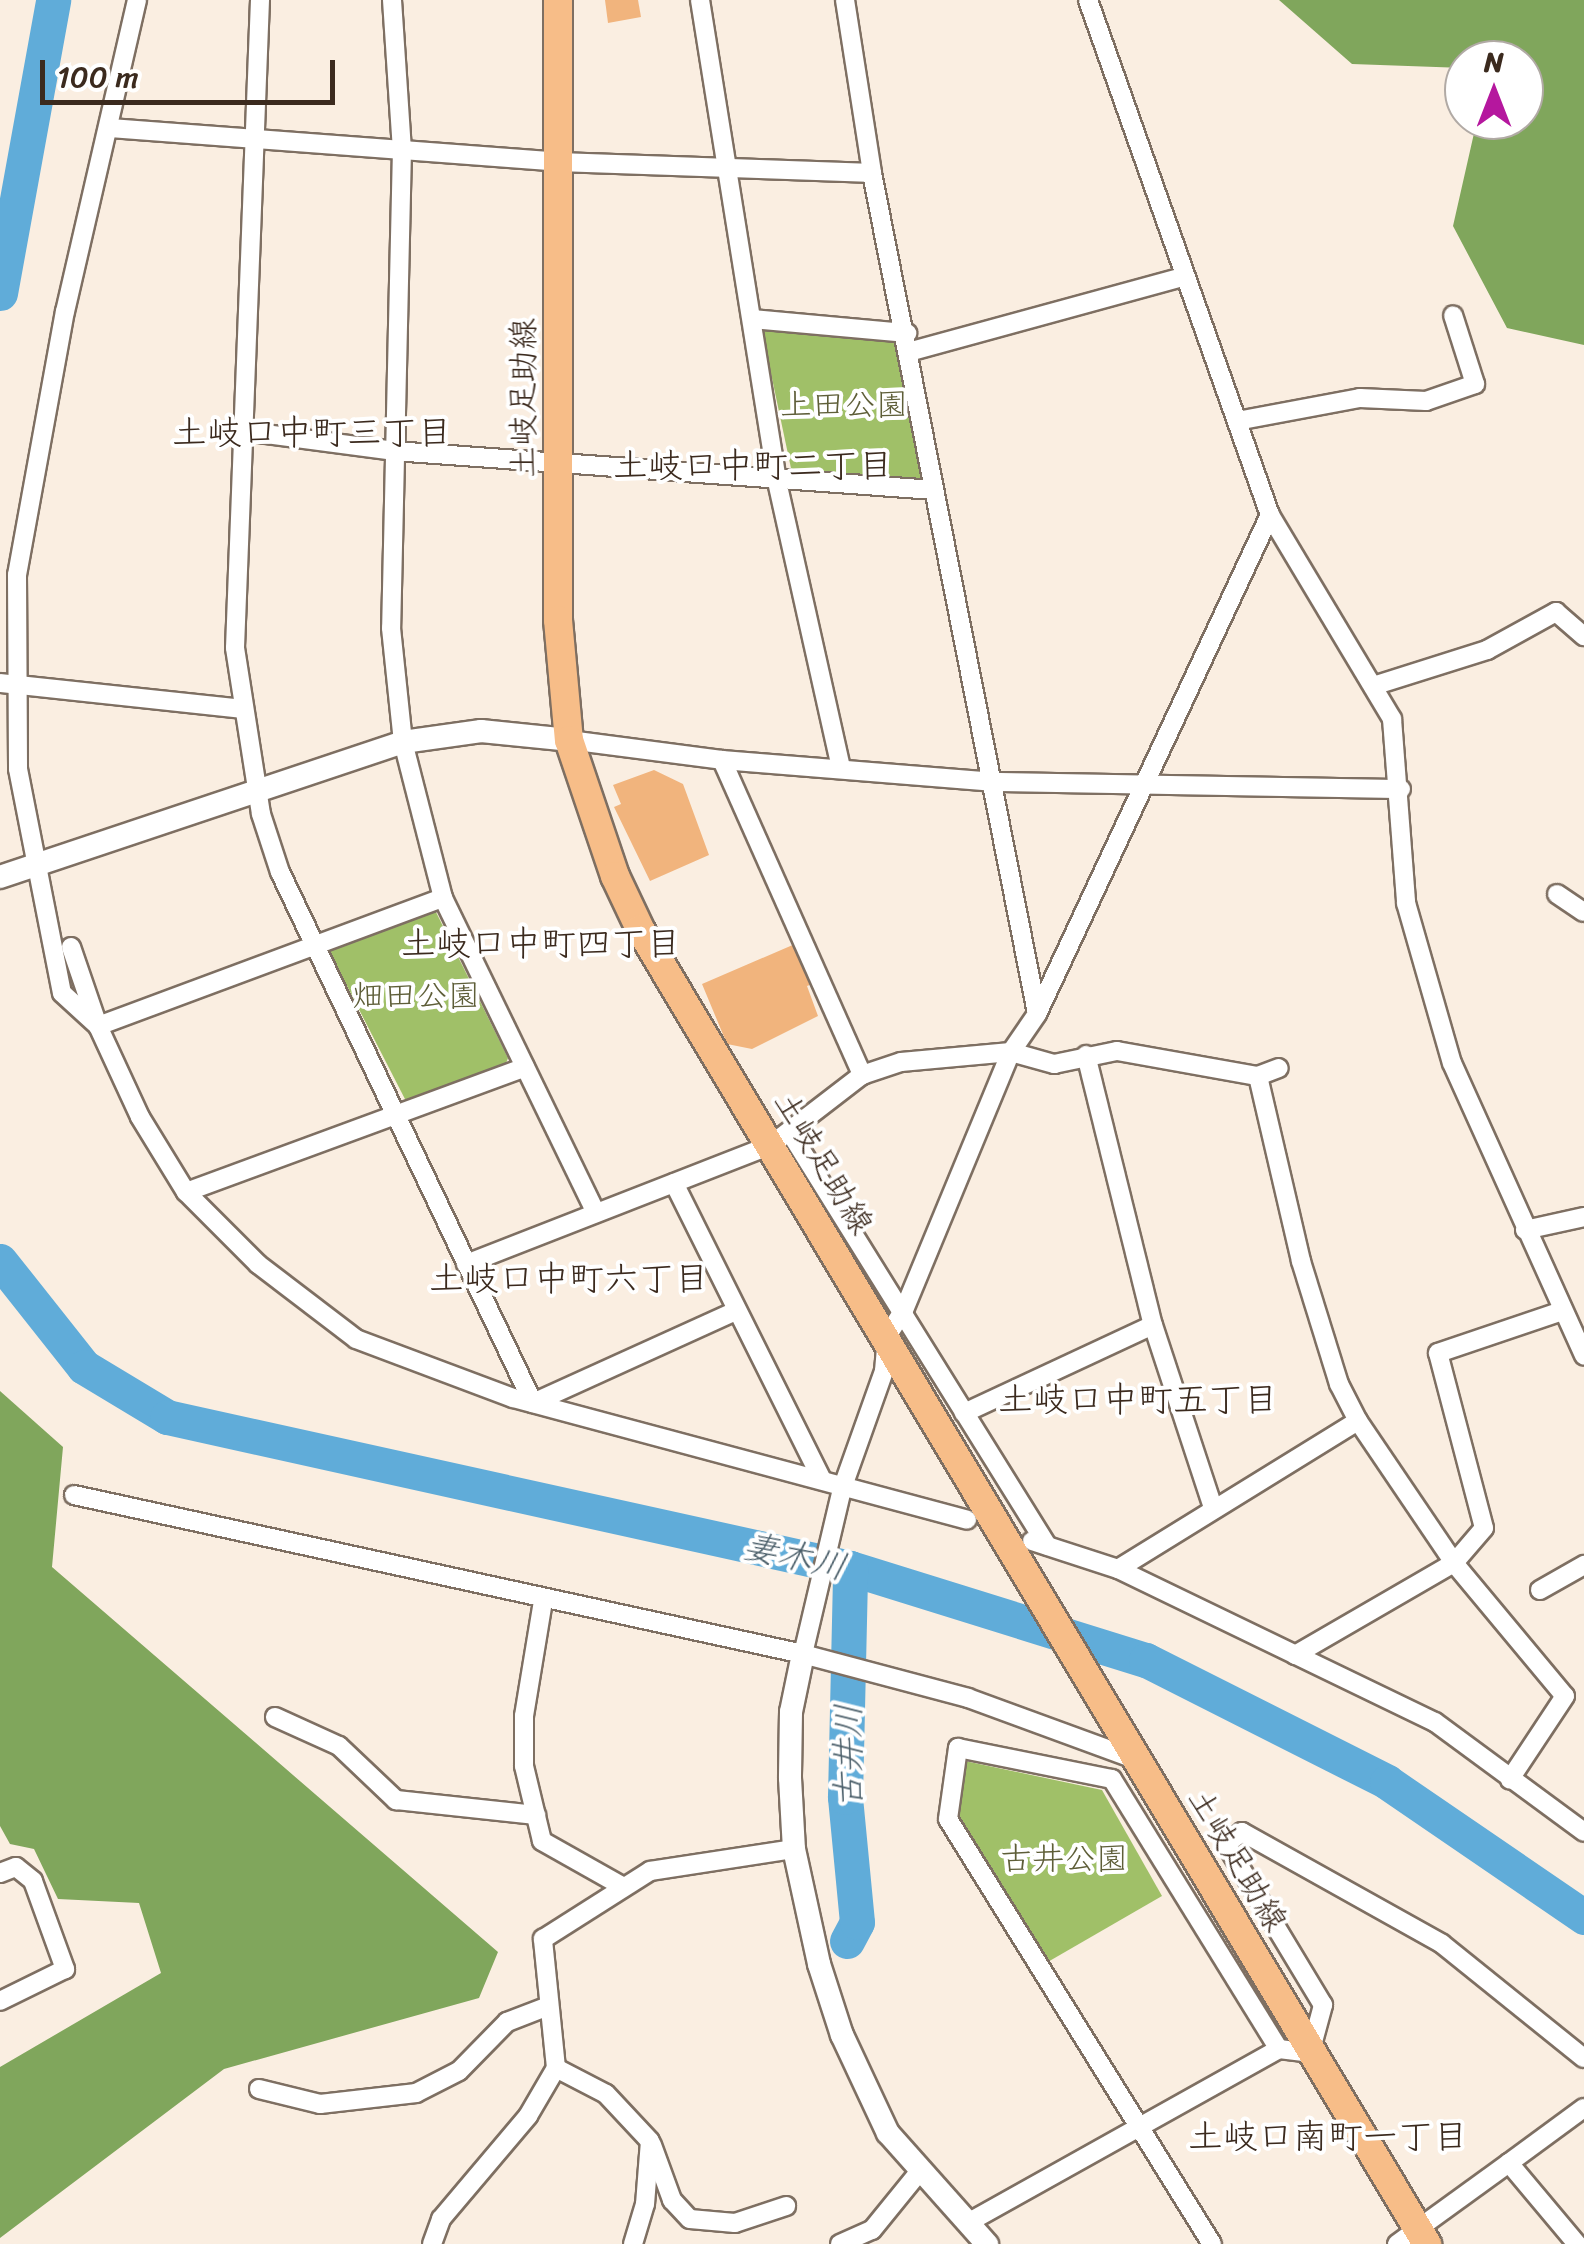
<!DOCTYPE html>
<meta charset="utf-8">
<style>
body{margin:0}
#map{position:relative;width:1584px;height:2244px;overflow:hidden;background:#faeee1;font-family:Sriracha,"Klee One",sans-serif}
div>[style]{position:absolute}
.green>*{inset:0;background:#a0c068}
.forest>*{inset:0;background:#80a65c}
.river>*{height:35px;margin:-17.5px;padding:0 17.5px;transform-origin:17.5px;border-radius:17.5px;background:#60acd9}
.building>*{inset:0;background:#f1b47d}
.roads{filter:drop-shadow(2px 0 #7e6f62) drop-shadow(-2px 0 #7e6f62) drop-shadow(0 2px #7e6f62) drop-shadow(0 -2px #7e6f62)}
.minor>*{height:18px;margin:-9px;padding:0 9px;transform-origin:9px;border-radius:9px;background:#fff}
.tertiary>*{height:22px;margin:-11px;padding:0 11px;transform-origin:11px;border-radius:11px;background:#fff}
.primary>*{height:28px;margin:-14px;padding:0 14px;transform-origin:14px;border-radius:14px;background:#f7bd88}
span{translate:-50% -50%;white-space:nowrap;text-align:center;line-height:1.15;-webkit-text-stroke:8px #fff;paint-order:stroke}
.street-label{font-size:32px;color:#3b2a1e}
.park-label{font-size:32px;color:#5e5e38}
.neighbourhood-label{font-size:35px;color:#3b2a1e}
.water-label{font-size:35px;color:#4a5e69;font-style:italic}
.north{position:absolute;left:1444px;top:40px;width:100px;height:100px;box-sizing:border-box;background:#fff;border:2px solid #b1aaa5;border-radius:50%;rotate:0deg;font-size:28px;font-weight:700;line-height:40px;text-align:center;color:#3b2a1e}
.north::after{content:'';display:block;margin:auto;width:35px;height:45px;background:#b5179e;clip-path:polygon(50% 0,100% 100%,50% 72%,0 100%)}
.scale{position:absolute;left:40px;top:60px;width:295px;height:45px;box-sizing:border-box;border:5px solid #3b2a1e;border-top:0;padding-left:12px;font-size:30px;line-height:35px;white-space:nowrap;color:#3b2a1e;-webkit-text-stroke:8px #fff;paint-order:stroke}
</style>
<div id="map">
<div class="green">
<i style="clip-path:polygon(769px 326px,896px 338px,928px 481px,792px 473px,762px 331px)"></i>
<i style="clip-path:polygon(434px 908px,508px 1058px,505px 1066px,407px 1103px,329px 951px)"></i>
<i style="clip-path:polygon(965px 1761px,1102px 1790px,1162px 1896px,1046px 1963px,958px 1817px)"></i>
</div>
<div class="forest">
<i style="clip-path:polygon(1279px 0,1584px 0,1584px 345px,1507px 328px,1453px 226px,1477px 120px,1524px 120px,1524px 60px,1464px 60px,1464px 68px,1352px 64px)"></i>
<i style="clip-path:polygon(0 1391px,63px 1447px,52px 1567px,498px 1952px,479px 1998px,224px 2069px,0 2238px,0 2067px,161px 1973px,139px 1903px,58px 1899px,34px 1849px,10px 1844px,0 1826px)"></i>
</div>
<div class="river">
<i style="left:0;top:293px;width:298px;rotate:-79.7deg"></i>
<i style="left:0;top:1261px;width:135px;rotate:51.6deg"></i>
<i style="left:84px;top:1367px;width:97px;rotate:31.1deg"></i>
<i style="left:167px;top:1417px;width:699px;rotate:12.47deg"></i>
<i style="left:850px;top:1568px;width:310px;rotate:17.3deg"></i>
<i style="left:1146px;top:1660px;width:270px;rotate:26.8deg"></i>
<i style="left:1387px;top:1782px;width:239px;rotate:34.4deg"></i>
<i style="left:847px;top:1941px;width:21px;rotate:-62deg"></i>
<i style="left:857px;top:1922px;width:126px;rotate:-95.5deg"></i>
<i style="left:845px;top:1797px;width:229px;rotate:-88.7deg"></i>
</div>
<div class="building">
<i style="clip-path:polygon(605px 0,638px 0,641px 17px,608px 23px)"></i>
<i style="clip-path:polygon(654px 770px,683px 784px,709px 855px,650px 881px,614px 807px,621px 804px,613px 785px)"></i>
<i style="clip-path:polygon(795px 944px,815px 983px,807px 986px,818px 1016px,752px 1049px,727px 1044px,702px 984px)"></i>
</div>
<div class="roads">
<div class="minor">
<i style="left:137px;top:0;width:319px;rotate:103deg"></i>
<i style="left:65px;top:311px;width:268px;rotate:100.3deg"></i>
<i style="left:17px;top:575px;width:194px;rotate:89.7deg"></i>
<i style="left:18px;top:769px;width:228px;rotate:78.9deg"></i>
<i style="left:62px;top:993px;width:49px;rotate:42.5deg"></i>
<i style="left:98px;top:1026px;width:100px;rotate:65.2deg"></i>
<i style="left:140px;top:1117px;width:88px;rotate:58.5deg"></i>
<i style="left:186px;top:1192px;width:102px;rotate:45deg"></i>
<i style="left:258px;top:1264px;width:123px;rotate:37.4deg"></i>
<i style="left:356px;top:1339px;width:168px;rotate:20.6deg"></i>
<i style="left:513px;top:1398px;width:470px;rotate:15deg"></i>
<i style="left:260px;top:0;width:648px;rotate:92.21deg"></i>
<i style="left:235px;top:648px;width:168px;rotate:81.1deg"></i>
<i style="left:261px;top:814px;width:61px;rotate:71.9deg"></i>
<i style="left:280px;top:872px;width:588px;rotate:64.52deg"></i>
<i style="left:533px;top:1403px;width:223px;rotate:-24.4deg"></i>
<i style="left:392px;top:0;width:149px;rotate:86.2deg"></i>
<i style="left:402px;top:149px;width:479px;rotate:91.3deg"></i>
<i style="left:391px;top:628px;width:115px;rotate:84deg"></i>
<i style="left:403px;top:742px;width:161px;rotate:75.6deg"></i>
<i style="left:443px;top:898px;width:350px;rotate:64.1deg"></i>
<i style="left:700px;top:0;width:483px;rotate:80.9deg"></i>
<i style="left:776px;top:477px;width:297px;rotate:77.4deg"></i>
<i style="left:845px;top:0;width:175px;rotate:81.1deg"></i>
<i style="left:872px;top:173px;width:856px;rotate:78.89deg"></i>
<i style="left:1088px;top:0;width:546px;rotate:70.54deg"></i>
<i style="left:1270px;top:515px;width:238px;rotate:59.1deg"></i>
<i style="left:1392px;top:719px;width:185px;rotate:85.6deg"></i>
<i style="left:1406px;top:903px;width:166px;rotate:74deg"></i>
<i style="left:1452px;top:1063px;width:321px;rotate:65.7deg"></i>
<i style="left:109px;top:128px;width:452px;rotate:4.3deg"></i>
<i style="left:560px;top:162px;width:312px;rotate:2deg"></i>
<i style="left:752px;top:319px;width:156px;rotate:5.2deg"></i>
<i style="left:912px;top:351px;width:281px;rotate:-15.3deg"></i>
<i style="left:1237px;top:421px;width:125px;rotate:-10.6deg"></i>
<i style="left:1360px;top:398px;width:66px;rotate:2.6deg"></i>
<i style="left:1426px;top:401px;width:52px;rotate:-19.1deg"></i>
<i style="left:1475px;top:384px;width:72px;rotate:-107.7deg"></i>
<i style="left:243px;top:431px;width:152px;rotate:7.5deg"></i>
<i style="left:394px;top:451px;width:541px;rotate:4.13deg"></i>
<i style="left:0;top:683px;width:243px;rotate:6.1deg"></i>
<i style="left:1373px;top:686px;width:120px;rotate:-17.5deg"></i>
<i style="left:1487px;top:650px;width:79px;rotate:-28.8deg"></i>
<i style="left:1556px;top:612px;width:37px;rotate:41deg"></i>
<i style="left:569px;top:740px;width:154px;rotate:7.4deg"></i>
<i style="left:722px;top:760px;width:274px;rotate:4.6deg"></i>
<i style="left:995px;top:782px;width:406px;rotate:1deg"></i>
<i style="left:722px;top:760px;width:345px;rotate:66deg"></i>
<i style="left:1557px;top:894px;width:32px;rotate:34deg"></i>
<i style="left:71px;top:947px;width:83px;rotate:71.1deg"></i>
<i style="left:98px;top:1026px;width:368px;rotate:-20.4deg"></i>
<i style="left:1086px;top:1055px;width:278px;rotate:76.1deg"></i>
<i style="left:1153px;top:1325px;width:193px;rotate:71.8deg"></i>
<i style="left:791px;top:1134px;width:485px;rotate:58.1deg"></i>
<i style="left:674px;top:1183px;width:332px;rotate:63.5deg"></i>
<i style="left:186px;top:1192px;width:361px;rotate:-20.2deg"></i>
<i style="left:1525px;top:1230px;width:60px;rotate:-12.4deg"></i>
<i style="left:466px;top:1264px;width:327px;rotate:-21.3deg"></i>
<i style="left:771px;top:1145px;width:115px;rotate:-37.6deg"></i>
<i style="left:862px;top:1075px;width:41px;rotate:-18.4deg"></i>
<i style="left:901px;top:1062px;width:110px;rotate:-5.2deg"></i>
<i style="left:1011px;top:1052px;width:45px;rotate:15.6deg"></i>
<i style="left:1054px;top:1064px;width:64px;rotate:-11.7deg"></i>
<i style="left:1117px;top:1051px;width:143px;rotate:10.1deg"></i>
<i style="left:1258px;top:1076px;width:22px;rotate:-21deg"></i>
<i style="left:964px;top:1413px;width:208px;rotate:-25deg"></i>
<i style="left:1358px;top:1421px;width:171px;rotate:55.9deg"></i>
<i style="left:1454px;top:1563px;width:173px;rotate:50.2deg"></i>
<i style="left:1565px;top:1696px;width:100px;rotate:123.5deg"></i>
<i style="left:74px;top:1495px;width:746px;rotate:12.3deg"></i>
<i style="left:803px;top:1654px;width:171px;rotate:14.9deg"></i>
<i style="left:968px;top:1698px;width:180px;rotate:20.1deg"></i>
<i style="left:1032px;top:1541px;width:90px;rotate:18deg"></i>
<i style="left:1118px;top:1569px;width:352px;rotate:25.8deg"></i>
<i style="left:1435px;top:1722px;width:185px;rotate:36.4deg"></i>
<i style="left:1118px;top:1569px;width:282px;rotate:-31.7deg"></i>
<i style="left:1358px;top:1421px;width:42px;rotate:-117.2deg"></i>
<i style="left:1339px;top:1384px;width:129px;rotate:-107.2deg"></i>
<i style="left:1301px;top:1261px;width:190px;rotate:-103.1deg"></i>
<i style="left:1540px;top:1590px;width:51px;rotate:-29.6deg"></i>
<i style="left:543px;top:1601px;width:117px;rotate:99.4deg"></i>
<i style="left:524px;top:1716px;width:50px;rotate:90deg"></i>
<i style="left:524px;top:1766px;width:77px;rotate:76.5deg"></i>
<i style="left:542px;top:1841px;width:92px;rotate:29.4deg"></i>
<i style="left:803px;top:1654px;width:170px;rotate:-76.7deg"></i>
<i style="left:842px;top:1489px;width:125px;rotate:-70.4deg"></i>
<i style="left:884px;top:1371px;width:35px;rotate:-85deg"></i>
<i style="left:887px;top:1336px;width:31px;rotate:-57deg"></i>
<i style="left:904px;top:1310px;width:279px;rotate:-67.5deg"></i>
<i style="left:1011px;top:1052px;width:46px;rotate:-55.6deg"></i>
<i style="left:1037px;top:1014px;width:551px;rotate:-64.97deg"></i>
<i style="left:1295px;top:1655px;width:184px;rotate:-30.1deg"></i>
<i style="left:1454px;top:1563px;width:46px;rotate:-49.4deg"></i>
<i style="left:1484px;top:1528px;width:181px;rotate:-104.7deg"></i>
<i style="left:1438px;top:1353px;width:131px;rotate:-18.7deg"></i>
<i style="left:275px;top:1717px;width:70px;rotate:24.4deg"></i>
<i style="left:339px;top:1746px;width:79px;rotate:43.5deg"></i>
<i style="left:396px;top:1800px;width:141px;rotate:6.1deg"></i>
<i style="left:0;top:1873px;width:17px;rotate:-21deg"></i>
<i style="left:16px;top:1867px;width:22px;rotate:39deg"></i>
<i style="left:33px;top:1881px;width:94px;rotate:70deg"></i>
<i style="left:65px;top:1969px;width:72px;rotate:153.8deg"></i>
<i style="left:556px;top:2068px;width:56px;rotate:27.5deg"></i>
<i style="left:606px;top:2094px;width:64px;rotate:46.9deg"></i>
<i style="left:650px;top:2141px;width:63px;rotate:94.5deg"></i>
<i style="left:645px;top:2204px;width:42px;rotate:106.7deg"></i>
<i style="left:259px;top:2089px;width:63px;rotate:13.8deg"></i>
<i style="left:320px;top:2104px;width:97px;rotate:-6.5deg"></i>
<i style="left:416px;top:2093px;width:48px;rotate:-27.1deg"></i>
<i style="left:459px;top:2071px;width:69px;rotate:-45.6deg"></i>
<i style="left:507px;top:2022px;width:42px;rotate:-21deg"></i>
<i style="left:652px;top:2145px;width:59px;rotate:70deg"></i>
<i style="left:672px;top:2200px;width:26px;rotate:47deg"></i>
<i style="left:690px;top:2219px;width:45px;rotate:5.1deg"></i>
<i style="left:735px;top:2223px;width:54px;rotate:-18.4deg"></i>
<i style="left:1509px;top:2163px;width:93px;rotate:-36.3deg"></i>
<i style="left:971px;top:2221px;width:353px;rotate:-29.2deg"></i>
<i style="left:1279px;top:2049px;width:31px;rotate:7deg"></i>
<i style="left:1310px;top:2053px;width:50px;rotate:-74.8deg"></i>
<i style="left:1323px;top:2005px;width:188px;rotate:-121.1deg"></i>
<i style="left:1226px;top:1844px;width:20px;rotate:-37deg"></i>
<i style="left:1242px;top:1832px;width:229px;rotate:29.2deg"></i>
<i style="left:1442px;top:1944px;width:182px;rotate:38.8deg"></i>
<i style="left:432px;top:2244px;width:27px;rotate:-70deg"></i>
<i style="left:441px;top:2219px;width:135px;rotate:-49.8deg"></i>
<i style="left:528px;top:2116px;width:56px;rotate:-59.7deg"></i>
<i style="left:556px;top:2068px;width:130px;rotate:-95.8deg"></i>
<i style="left:543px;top:1939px;width:127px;rotate:-32.4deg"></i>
<i style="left:650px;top:1871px;width:146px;rotate:-8.7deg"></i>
<i style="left:840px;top:2244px;width:35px;rotate:-24deg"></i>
<i style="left:872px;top:2230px;width:76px;rotate:-50.9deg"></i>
<i style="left:1212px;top:2244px;width:500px;rotate:-121.85deg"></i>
<i style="left:948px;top:1819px;width:72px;rotate:-82deg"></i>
<i style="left:958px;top:1748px;width:157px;rotate:11.4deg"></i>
<i style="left:1112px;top:1779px;width:317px;rotate:58.3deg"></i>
<i style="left:1397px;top:2244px;width:138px;rotate:-35.9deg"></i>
<i style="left:1509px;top:2163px;width:106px;rotate:50deg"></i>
</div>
<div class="tertiary">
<i style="left:0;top:877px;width:425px;rotate:-18.5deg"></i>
<i style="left:403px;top:742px;width:79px;rotate:-8deg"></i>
<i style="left:481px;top:731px;width:88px;rotate:5.8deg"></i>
<i style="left:803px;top:1654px;width:59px;rotate:101.7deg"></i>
<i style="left:791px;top:1712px;width:66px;rotate:90.9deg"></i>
<i style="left:790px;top:1778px;width:71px;rotate:86.8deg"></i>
<i style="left:794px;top:1849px;width:118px;rotate:77.7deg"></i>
<i style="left:819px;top:1964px;width:75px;rotate:72.1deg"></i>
<i style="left:842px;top:2035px;width:108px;rotate:64.9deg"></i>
<i style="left:888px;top:2133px;width:149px;rotate:48.3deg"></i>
</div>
<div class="primary">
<i style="left:558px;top:0;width:620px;rotate:90deg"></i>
<i style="left:558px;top:620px;width:121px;rotate:84.8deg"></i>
<i style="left:569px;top:740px;width:144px;rotate:71.3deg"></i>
<i style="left:615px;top:876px;width:59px;rotate:64.7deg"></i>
<i style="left:640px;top:929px;width:1533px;rotate:59.1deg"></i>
</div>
</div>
<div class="street-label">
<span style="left:524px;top:398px;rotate:-90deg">土岐足助線</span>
<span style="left:823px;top:1163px;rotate:59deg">土岐足助線</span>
<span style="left:1237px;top:1860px;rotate:59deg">土岐足助線</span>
</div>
<div class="park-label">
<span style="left:844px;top:405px">上田公園</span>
<span style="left:416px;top:996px">畑田公園</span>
<span style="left:1064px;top:1859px">古井公園</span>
</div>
<div class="neighbourhood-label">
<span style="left:312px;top:432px">土岐口中町三丁目</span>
<span style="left:753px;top:465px">土岐口中町二丁目</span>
<span style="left:541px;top:943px">土岐口中町四丁目</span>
<span style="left:569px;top:1278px">土岐口中町六丁目</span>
<span style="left:1138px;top:1399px">土岐口中町五丁目</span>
<span style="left:1328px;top:2136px">土岐口南町一丁目</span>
</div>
<div class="water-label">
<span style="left:795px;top:1556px;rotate:13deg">妻木川</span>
<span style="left:848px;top:1756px;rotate:-90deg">古井川</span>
</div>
<div class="north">N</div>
<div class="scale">100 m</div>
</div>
